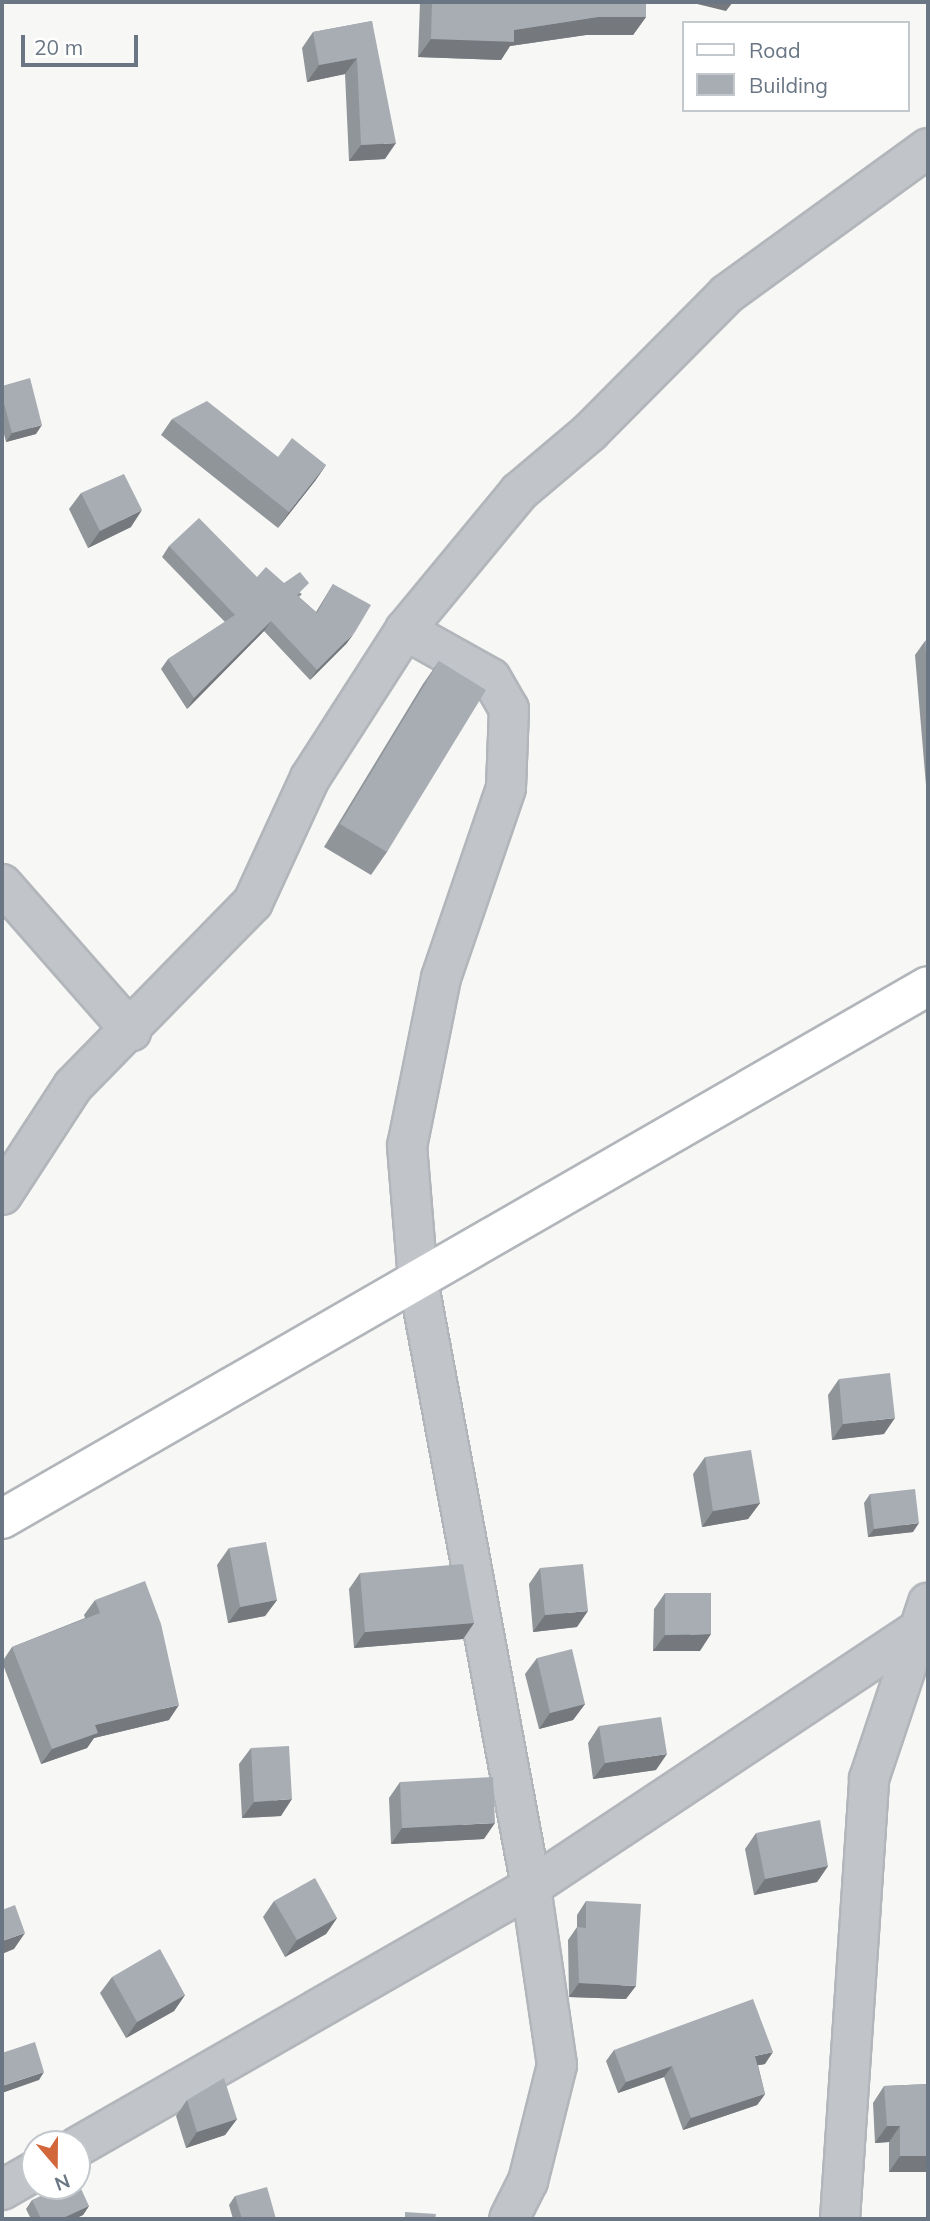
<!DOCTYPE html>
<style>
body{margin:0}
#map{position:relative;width:930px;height:2221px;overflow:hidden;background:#f7f7f5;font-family:Mulish,sans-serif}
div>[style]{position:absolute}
.roads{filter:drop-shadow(2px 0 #b2b6bb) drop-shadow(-2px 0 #b2b6bb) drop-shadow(0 2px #b2b6bb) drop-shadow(0 -2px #b2b6bb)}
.street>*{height:38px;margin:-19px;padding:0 19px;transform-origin:19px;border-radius:19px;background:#c1c4c8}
.secondary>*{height:38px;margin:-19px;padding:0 19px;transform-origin:19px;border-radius:19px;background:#fff}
.wall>*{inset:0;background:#90959a}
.shaded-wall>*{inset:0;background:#75797d}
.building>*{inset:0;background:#a7adb3}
span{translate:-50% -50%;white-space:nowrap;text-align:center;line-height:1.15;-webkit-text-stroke:7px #fff;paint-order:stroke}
.frame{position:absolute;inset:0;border:4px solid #6a7683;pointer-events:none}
.legend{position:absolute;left:682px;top:21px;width:228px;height:91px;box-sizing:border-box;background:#fff;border:2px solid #c3c8cd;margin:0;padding:9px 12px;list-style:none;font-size:21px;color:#6a7683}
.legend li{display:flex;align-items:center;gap:14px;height:35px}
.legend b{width:35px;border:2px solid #c3c8cd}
.north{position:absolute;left:21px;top:2130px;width:70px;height:70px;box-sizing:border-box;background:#fff;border:2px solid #c3c8cd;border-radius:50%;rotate:160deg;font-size:19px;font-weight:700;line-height:28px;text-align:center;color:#6a7683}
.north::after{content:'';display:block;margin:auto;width:24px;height:32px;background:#d1673b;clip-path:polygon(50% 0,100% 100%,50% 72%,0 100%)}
.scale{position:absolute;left:21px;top:35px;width:117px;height:32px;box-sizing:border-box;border:4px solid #6a7683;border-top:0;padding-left:9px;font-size:21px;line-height:24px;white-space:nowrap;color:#6a7683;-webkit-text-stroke:5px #fff;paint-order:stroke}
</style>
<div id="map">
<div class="roads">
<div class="street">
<i style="left:405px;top:630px;width:98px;rotate:29.2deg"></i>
<i style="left:491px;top:678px;width:36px;rotate:60deg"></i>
<i style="left:509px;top:709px;width:79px;rotate:92.2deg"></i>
<i style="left:506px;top:788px;width:201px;rotate:108.9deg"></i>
<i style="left:441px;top:978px;width:171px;rotate:101.4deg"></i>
<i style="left:407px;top:1146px;width:134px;rotate:85.3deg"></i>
<i style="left:418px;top:1280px;width:617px;rotate:79.45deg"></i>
<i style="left:531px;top:1887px;width:180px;rotate:81.7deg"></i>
<i style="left:557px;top:2065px;width:120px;rotate:104deg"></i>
<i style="left:528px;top:2181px;width:42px;rotate:116.6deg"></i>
<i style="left:2px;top:884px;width:196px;rotate:48.7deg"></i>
<i style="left:2px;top:1195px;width:130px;rotate:-56.9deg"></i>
<i style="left:73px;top:1086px;width:257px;rotate:-45.6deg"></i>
<i style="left:253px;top:902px;width:136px;rotate:-65.3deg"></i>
<i style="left:310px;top:778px;width:176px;rotate:-57.3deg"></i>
<i style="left:405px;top:630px;width:179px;rotate:-50.4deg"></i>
<i style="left:519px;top:492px;width:93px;rotate:-40.2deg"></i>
<i style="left:590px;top:432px;width:194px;rotate:-45.2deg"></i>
<i style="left:727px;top:294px;width:248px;rotate:-36deg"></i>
<i style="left:77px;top:2147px;width:523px;rotate:-29.8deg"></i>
<i style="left:531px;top:1887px;width:463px;rotate:-33.6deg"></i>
<i style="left:2px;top:2190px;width:38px;rotate:-30deg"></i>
<i style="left:840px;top:2219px;width:441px;rotate:-86.2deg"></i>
<i style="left:869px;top:1779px;width:186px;rotate:-71.5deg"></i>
</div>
<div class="secondary">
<i style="left:2px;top:1519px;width:1068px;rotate:-29.92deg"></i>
</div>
</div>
<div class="wall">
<i style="clip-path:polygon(420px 2px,646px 2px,646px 17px,633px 35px,586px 35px,510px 46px,501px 60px,418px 57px)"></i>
<i style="clip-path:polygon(372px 21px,385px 159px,349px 161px,345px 74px,307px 82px,302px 48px,313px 32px)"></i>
<i style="clip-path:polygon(2px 386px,36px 434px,6px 442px,2px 426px)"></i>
<i style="clip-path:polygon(172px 419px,278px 457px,326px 465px,315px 481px,278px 528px,161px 435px)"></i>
<i style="clip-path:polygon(81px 493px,131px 527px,88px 548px,69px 509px)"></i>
<i style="clip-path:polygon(169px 546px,257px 577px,284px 583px,302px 594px,299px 597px,316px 612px,333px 584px,347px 643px,310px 680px,264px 631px,187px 709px,161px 669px,168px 659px,225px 622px,162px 557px)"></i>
<i style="clip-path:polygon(928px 640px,928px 797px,927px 797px,915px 655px,925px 641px)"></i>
<i style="clip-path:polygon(439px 661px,387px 852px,371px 875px,324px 847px,423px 684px)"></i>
<i style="clip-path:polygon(839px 1379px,884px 1434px,832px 1440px,828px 1395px)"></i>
<i style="clip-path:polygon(705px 1457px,760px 1503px,748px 1519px,702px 1527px,693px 1474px)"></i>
<i style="clip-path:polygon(870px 1494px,913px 1532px,868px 1537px,864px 1503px)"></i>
<i style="clip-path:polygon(229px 1548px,277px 1600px,265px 1616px,228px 1623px,217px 1565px)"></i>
<i style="clip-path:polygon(540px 1568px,577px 1627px,533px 1632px,529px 1584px)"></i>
<i style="clip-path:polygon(360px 1573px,474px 1623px,463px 1639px,354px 1648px,349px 1589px)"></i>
<i style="clip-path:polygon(665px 1593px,700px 1651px,653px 1651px,654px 1609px)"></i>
<i style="clip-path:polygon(95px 1600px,169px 1720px,94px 1738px,87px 1748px,41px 1764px,2px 1662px,12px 1647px,85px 1618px,84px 1615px)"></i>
<i style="clip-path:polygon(537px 1658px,585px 1704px,573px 1720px,539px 1729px,525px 1674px)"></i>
<i style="clip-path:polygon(599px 1726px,656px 1770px,593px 1779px,588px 1743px)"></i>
<i style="clip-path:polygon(251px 1748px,281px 1816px,242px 1818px,239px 1764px)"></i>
<i style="clip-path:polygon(400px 1782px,484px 1839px,391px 1844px,389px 1798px)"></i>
<i style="clip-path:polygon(756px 1833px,828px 1866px,817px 1882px,754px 1895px,745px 1849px)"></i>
<i style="clip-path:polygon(274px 1901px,337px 1918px,326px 1934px,285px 1957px,263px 1917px)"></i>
<i style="clip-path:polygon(586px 1901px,626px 1999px,569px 1997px,568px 1940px,577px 1927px,577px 1915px)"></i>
<i style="clip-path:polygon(112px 1977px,185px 1995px,174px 2011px,126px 2038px,100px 1993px)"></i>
<i style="clip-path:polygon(614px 2050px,765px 2064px,758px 2065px,765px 2094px,757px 2105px,683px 2130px,664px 2077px,618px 2093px,606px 2061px)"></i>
<i style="clip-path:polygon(928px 2084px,928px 2172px,889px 2172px,889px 2142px,875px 2143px,873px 2103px,884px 2086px)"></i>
<i style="clip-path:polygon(187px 2100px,237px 2119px,225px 2135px,186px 2148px,176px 2116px)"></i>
<i style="clip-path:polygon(235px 2196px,276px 2219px,233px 2219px,229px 2205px)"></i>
<i style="clip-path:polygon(32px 2200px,89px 2206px,83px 2215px,74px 2219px,31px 2219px,26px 2209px)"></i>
</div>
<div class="shaded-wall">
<i style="clip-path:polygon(689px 2px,733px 2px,726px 11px)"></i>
<i style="clip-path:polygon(598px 17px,646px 17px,633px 35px,586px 35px,510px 46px,501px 60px,418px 57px,431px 39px,514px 30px)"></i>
<i style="clip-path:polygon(357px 58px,345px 74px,307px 82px,319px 65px)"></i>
<i style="clip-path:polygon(396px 143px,385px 159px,349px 161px,361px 145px)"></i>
<i style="clip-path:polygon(42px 425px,36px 434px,6px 442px,12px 433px)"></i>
<i style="clip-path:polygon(326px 465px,315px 481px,278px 528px,289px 512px)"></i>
<i style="clip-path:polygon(142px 510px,131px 527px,88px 548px,100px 531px)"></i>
<i style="clip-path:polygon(271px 621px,264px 631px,187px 709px,194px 698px)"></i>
<i style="clip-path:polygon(355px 632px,347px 643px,310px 680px,317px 670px)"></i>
<i style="clip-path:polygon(895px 1418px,884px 1434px,832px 1440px,843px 1424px)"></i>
<i style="clip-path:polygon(760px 1503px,748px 1519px,702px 1527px,713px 1511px)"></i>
<i style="clip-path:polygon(919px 1523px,913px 1532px,868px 1537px,874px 1529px)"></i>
<i style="clip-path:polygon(277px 1600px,265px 1616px,228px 1623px,240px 1607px)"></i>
<i style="clip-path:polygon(588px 1611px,577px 1627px,533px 1632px,545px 1615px)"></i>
<i style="clip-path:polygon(474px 1623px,463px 1639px,354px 1648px,365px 1632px)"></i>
<i style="clip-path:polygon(711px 1634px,700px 1651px,653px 1651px,665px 1635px)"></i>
<i style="clip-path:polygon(585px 1704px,573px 1720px,539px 1729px,550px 1713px)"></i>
<i style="clip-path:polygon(179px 1705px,169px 1720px,94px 1738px,87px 1748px,41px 1764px,52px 1749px,95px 1725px)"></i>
<i style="clip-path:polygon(667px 1754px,656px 1770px,593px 1779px,605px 1763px)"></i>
<i style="clip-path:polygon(292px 1799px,281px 1816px,242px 1818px,254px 1802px)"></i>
<i style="clip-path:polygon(495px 1823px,484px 1839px,391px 1844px,402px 1828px)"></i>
<i style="clip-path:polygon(828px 1866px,817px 1882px,754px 1895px,765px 1879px)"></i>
<i style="clip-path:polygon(337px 1918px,326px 1934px,285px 1957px,297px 1940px)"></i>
<i style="clip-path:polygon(25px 1933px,14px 1949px,2px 1954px,2px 1941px)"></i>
<i style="clip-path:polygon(579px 1983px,636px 1986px,626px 1999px,569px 1997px)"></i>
<i style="clip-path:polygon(185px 1995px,174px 2011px,126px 2038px,137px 2022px)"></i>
<i style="clip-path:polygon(773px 2052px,765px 2064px,747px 2067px,755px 2056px)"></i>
<i style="clip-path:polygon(672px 2066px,664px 2077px,618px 2093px,626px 2082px)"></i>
<i style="clip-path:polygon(44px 2072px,39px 2080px,2px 2093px,2px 2086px)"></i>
<i style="clip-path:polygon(765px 2094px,757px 2105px,683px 2130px,691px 2118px)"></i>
<i style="clip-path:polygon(237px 2119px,225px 2135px,186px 2148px,197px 2132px)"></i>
<i style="clip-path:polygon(887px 2126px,900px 2126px,889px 2142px,875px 2143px)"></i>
<i style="clip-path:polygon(900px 2156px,928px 2156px,928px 2172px,889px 2172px)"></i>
<i style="clip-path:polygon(89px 2206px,83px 2215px,74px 2219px,61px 2219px)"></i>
</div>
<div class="building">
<i style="clip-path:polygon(432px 2px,646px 2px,646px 17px,598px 17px,514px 30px,514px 42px,431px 39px)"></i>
<i style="clip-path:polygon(372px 21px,396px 143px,361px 145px,357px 58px,319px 65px,313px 32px)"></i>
<i style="clip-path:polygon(30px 378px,42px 425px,12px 433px,2px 396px,2px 386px)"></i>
<i style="clip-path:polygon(207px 401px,278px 457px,292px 438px,326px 465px,289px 512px,172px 419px)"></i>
<i style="clip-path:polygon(124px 474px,142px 510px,100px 531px,81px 493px)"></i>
<i style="clip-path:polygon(199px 518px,257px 577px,266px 567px,284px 583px,300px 572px,309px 583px,297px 595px,317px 613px,333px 584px,371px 605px,355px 632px,317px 670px,271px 621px,194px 698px,168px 659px,235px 615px,169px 546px)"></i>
<i style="clip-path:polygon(928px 640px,928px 678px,925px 641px)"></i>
<i style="clip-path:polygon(439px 661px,486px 690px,387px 852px,340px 824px)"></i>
<i style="clip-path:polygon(890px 1373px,895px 1418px,843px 1424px,839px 1379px)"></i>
<i style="clip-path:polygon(751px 1450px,760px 1503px,713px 1511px,705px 1457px)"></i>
<i style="clip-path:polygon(915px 1489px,919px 1523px,874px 1529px,870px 1494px)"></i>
<i style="clip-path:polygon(266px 1542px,277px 1600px,240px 1607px,229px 1548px)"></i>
<i style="clip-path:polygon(463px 1564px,474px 1623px,365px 1632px,360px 1573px)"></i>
<i style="clip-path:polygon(583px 1564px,588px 1611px,545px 1615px,540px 1568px)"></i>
<i style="clip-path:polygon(145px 1581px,161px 1624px,179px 1705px,95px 1725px,98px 1733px,52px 1749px,12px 1647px,100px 1613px,95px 1600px)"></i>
<i style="clip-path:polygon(665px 1593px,711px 1593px,711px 1634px,665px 1635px)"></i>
<i style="clip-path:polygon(572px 1649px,585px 1704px,550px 1713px,537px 1658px)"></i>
<i style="clip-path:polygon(661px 1717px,667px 1754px,605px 1763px,599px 1726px)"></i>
<i style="clip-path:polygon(289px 1746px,292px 1799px,254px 1802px,251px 1748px)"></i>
<i style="clip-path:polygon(493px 1777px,495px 1823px,402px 1828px,400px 1782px)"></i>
<i style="clip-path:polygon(820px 1820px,828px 1866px,765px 1879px,756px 1833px)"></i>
<i style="clip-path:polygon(315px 1878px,337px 1918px,297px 1940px,274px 1901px)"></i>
<i style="clip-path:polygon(586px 1901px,641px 1904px,636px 1986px,579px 1983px,577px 1927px,586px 1928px)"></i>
<i style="clip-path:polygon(15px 1905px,25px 1933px,2px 1941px,2px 1910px)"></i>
<i style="clip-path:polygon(160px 1949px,185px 1995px,137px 2022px,112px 1977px)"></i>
<i style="clip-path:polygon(753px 1999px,773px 2052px,755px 2056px,765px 2094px,691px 2118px,672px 2066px,626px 2082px,614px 2050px)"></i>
<i style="clip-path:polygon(35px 2042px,44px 2072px,2px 2086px,2px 2053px)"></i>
<i style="clip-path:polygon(224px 2078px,237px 2119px,197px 2132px,187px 2100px)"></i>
<i style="clip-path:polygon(928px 2084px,928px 2156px,900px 2156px,900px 2126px,887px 2126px,884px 2086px)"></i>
<i style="clip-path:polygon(77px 2180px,89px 2206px,61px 2219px,41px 2219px,32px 2200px,62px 2186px,77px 2186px)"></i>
<i style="clip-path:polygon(267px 2187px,276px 2219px,242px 2219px,235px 2196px)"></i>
<i style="clip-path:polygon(405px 2212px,436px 2214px,435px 2219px,405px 2219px)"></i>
</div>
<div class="frame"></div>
<ul class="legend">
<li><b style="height:9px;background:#fff"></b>Road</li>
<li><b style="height:19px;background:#a7adb3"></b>Building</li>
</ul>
<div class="north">N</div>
<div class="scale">20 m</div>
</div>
